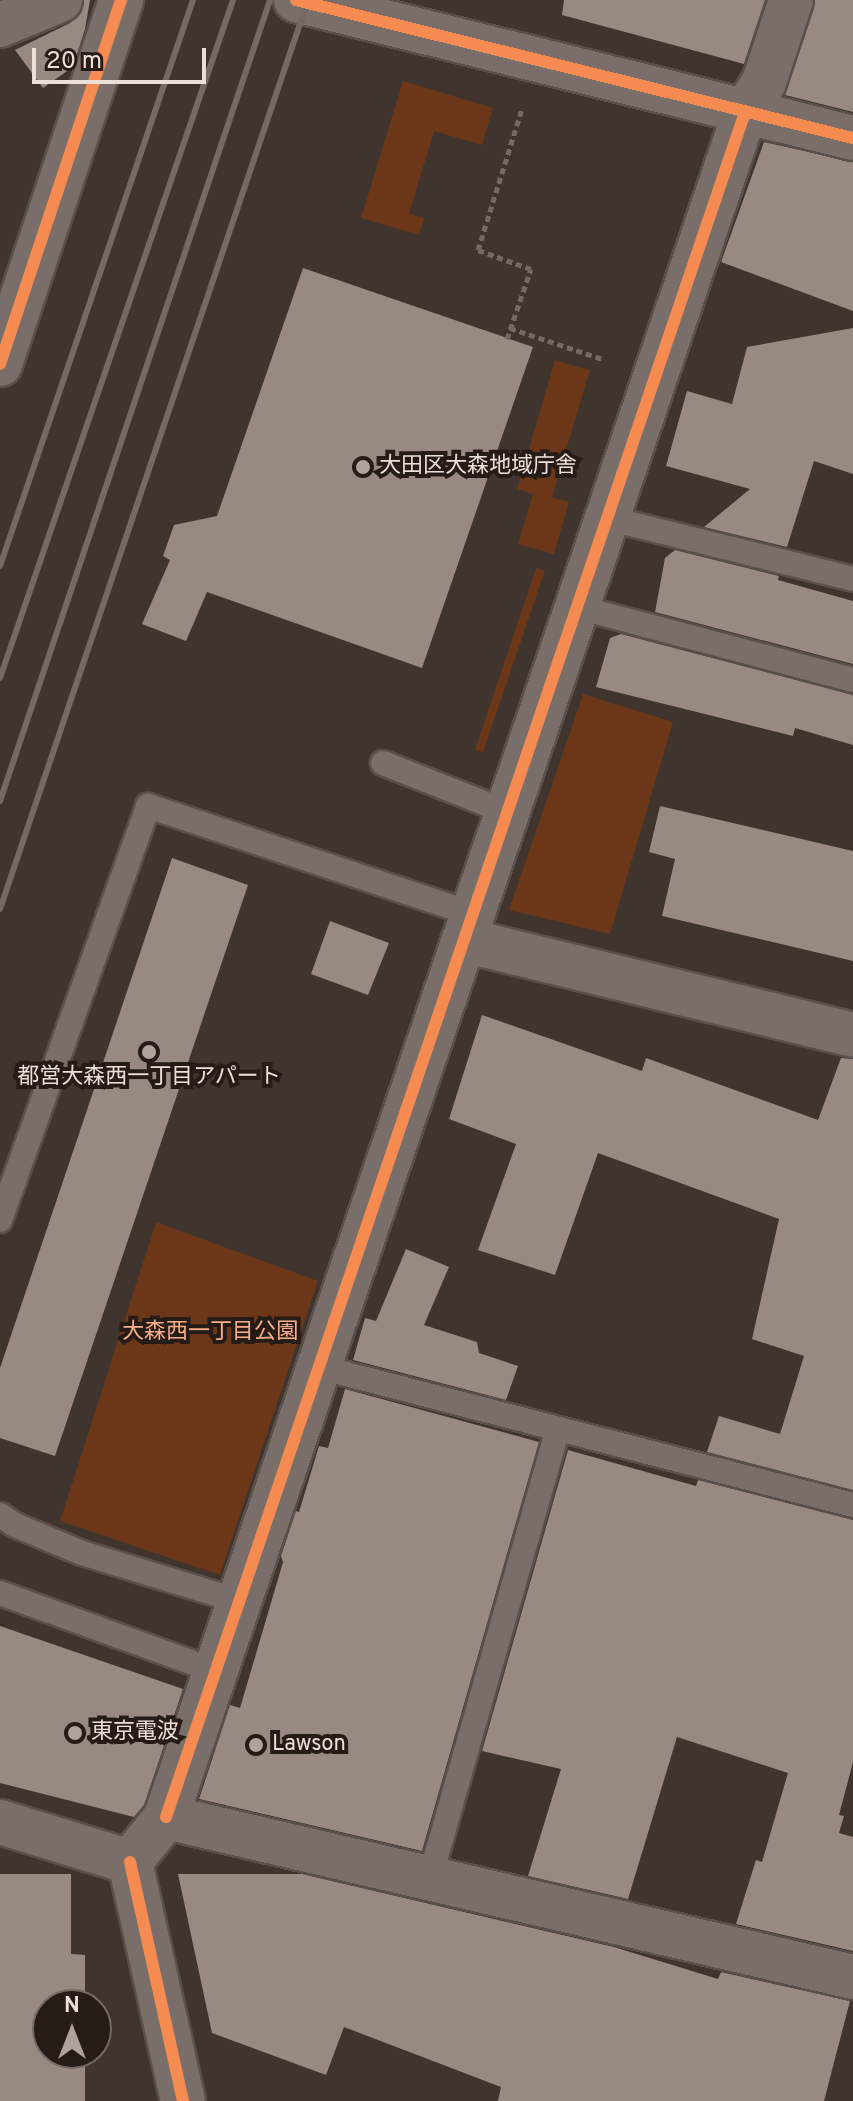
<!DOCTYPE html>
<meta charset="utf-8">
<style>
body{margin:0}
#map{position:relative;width:853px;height:2101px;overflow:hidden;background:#3f342e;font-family:Overpass,"Noto Sans JP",sans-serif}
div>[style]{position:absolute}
.green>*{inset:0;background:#6c3618}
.building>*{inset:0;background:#988982}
.path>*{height:5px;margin-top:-2.5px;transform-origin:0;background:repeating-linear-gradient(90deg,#736a64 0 6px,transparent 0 10px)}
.roads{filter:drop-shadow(2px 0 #59504b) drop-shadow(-2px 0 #59504b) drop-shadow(0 2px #59504b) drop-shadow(0 -2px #59504b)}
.service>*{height:24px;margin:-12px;padding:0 12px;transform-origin:12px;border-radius:12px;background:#796e69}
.minor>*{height:44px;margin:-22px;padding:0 22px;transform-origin:22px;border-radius:22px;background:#796e69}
.tertiary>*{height:44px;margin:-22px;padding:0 22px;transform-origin:22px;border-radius:22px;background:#796e69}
.rail>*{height:6px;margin:-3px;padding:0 3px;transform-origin:3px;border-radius:3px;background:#736a65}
.cycleway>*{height:12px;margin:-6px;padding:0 6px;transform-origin:6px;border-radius:6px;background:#f68b52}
.dots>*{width:22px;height:22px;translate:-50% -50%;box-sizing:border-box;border:4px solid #251b17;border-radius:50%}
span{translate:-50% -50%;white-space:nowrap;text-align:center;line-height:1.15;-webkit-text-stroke:8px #251b17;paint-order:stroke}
.poi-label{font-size:22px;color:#ecded8}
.left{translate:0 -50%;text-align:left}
.park-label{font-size:22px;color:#fbad87}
.north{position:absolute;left:32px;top:1989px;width:80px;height:80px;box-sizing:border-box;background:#251b17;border:2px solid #756964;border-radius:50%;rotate:0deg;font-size:22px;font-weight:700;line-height:32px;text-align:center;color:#ecded8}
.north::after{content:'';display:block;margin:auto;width:28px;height:36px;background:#afa29c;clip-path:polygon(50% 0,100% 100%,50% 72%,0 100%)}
.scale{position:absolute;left:32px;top:48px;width:174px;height:36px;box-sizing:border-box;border:4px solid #ecded8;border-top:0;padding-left:10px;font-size:24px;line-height:28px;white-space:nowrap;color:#ecded8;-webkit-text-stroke:6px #251b17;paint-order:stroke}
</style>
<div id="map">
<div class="green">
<i style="clip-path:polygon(403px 81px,493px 108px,482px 145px,434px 131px,409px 214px,424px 218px,419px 235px,361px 218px)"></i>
<i style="clip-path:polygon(555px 360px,590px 370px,552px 497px,569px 502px,554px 554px,518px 544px,533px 494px,517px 489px)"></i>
<i style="clip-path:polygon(536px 568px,545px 571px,483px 752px,475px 750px)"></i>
<i style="clip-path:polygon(583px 694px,673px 722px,610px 934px,509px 910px)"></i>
<i style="clip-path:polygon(156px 1222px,318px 1281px,220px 1575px,60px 1521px)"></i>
</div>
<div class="building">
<i style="clip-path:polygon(84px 0,90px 0,85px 29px,73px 67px,43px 88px,15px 50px,70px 23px,80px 14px)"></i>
<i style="clip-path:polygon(564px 0,765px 0,744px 64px,562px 15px)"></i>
<i style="clip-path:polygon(815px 0,853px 0,853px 112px,785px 95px)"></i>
<i style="clip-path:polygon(764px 142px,853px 162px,853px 311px,721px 262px)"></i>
<i style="clip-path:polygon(303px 268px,533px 347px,422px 668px,207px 592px,186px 641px,142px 624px,170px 560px,163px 556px,174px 525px,217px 516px)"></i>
<i style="clip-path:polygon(853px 328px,853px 474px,814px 461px,787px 547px,704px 527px,750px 489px,666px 466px,687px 391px,732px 404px,747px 347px)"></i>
<i style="clip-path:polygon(675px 550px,779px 576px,778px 580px,853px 601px,853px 664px,655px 612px,665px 558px)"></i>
<i style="clip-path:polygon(621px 634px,853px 695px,853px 745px,795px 728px,793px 736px,596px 687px,610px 638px)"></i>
<i style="clip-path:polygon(660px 806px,853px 851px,853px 961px,662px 916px,675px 859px,649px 852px)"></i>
<i style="clip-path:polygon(172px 858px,248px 885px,55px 1456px,0 1438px,0 1368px)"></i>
<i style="clip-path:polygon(330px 921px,389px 943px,368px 995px,311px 974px)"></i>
<i style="clip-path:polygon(482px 1015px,642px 1071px,646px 1058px,818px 1120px,841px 1058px,853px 1059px,853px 1490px,707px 1452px,719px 1416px,780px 1434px,804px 1356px,752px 1339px,779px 1219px,598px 1153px,555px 1275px,478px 1250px,516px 1144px,449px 1119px)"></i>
<i style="clip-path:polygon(406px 1249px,449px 1267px,424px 1325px,477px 1342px,479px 1353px,518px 1366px,506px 1400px,353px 1360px,365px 1318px,376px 1321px)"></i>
<i style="clip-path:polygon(345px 1389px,539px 1442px,422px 1851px,199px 1799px,230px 1705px,240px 1708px,283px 1562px,281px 1556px,296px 1511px,299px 1512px,319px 1446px,328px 1448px)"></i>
<i style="clip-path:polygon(568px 1450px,696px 1486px,698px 1480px,853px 1520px,853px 1762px,839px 1815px,844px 1816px,839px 1833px,853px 1837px,853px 1951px,736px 1924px,756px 1860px,762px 1862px,788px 1773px,677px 1737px,628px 1899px,528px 1876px,561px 1769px,482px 1751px)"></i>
<i style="clip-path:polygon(0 1626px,183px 1689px,144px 1805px,134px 1817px,0 1783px)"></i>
<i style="clip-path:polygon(0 1874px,71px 1874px,71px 1954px,85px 1955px,85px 2005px,48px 2005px,48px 2053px,85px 2053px,85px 2101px,0 2101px)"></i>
<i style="clip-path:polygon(178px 1874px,302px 1874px,614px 1947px,718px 1979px,721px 1972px,850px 2001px,824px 2101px,498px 2101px,501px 2087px,344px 2027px,326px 2075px,212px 2033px)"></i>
</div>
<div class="path">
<i style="left:510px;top:328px;width:97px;rotate:18.6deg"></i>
<i style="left:507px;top:339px;width:74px;rotate:-71.1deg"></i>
<i style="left:531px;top:269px;width:56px;rotate:-160.3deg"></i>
<i style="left:478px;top:250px;width:148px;rotate:-72.7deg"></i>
</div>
<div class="roads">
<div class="service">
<i style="left:607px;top:518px;width:253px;rotate:13.9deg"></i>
<i style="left:577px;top:607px;width:285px;rotate:14.8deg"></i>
<i style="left:383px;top:763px;width:133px;rotate:21.6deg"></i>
<i style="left:0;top:1220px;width:440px;rotate:-70.3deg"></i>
<i style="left:148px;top:806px;width:342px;rotate:18.4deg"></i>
<i style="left:319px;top:1367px;width:552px;rotate:14.49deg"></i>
<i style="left:0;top:1515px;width:18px;rotate:34deg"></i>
<i style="left:15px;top:1525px;width:73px;rotate:22.7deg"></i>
<i style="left:82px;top:1553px;width:164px;rotate:17deg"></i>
<i style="left:0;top:1593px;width:229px;rotate:19.9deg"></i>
<i style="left:430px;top:1878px;width:467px;rotate:-74.1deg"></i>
</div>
<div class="minor">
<i style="left:296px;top:0;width:574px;rotate:13.92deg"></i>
<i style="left:0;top:25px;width:65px;rotate:-22.6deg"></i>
<i style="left:0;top:364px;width:384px;rotate:-71.6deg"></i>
<i style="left:464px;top:940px;width:400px;rotate:13.7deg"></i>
<i style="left:166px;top:1817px;width:705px;rotate:13.11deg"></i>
<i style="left:0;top:1822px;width:136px;rotate:17.1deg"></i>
<i style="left:130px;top:1862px;width:58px;rotate:-51.3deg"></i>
<i style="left:166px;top:1817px;width:1745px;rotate:-71.24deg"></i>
<i style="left:727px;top:165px;width:56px;rotate:-71.2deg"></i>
<i style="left:745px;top:112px;width:36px;rotate:-58deg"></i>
<i style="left:764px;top:82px;width:86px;rotate:-71.8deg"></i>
</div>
<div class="tertiary">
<i style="left:130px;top:1862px;width:245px;rotate:77.5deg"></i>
</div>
</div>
<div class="rail">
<i style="left:0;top:566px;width:598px;rotate:-71.17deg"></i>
<i style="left:0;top:678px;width:717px;rotate:-71.03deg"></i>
<i style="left:0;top:801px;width:845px;rotate:-71.37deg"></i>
<i style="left:0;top:909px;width:960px;rotate:-71.28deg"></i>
</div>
<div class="cycleway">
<i style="left:296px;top:0;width:574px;rotate:13.92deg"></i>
<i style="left:0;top:364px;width:384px;rotate:-71.6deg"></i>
<i style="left:166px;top:1817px;width:1801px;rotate:-71.24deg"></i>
<i style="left:130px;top:1862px;width:245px;rotate:77.5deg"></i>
</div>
<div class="dots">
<i style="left:363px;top:467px;background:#afa29c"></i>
<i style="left:149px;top:1052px;background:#afa29c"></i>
<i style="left:75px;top:1733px;background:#afa29c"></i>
<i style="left:256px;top:1745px;background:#afa29c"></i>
</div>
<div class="poi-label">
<span class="left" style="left:379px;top:467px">大田区大森地域庁舎</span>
<span style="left:149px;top:1078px">都営大森西一丁目アパート</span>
<span class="left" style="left:91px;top:1733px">東京電波</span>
<span class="left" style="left:272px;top:1745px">Lawson</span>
</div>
<div class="park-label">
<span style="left:210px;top:1333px">大森西一丁目公園</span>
</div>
<div class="north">N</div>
<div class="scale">20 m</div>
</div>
